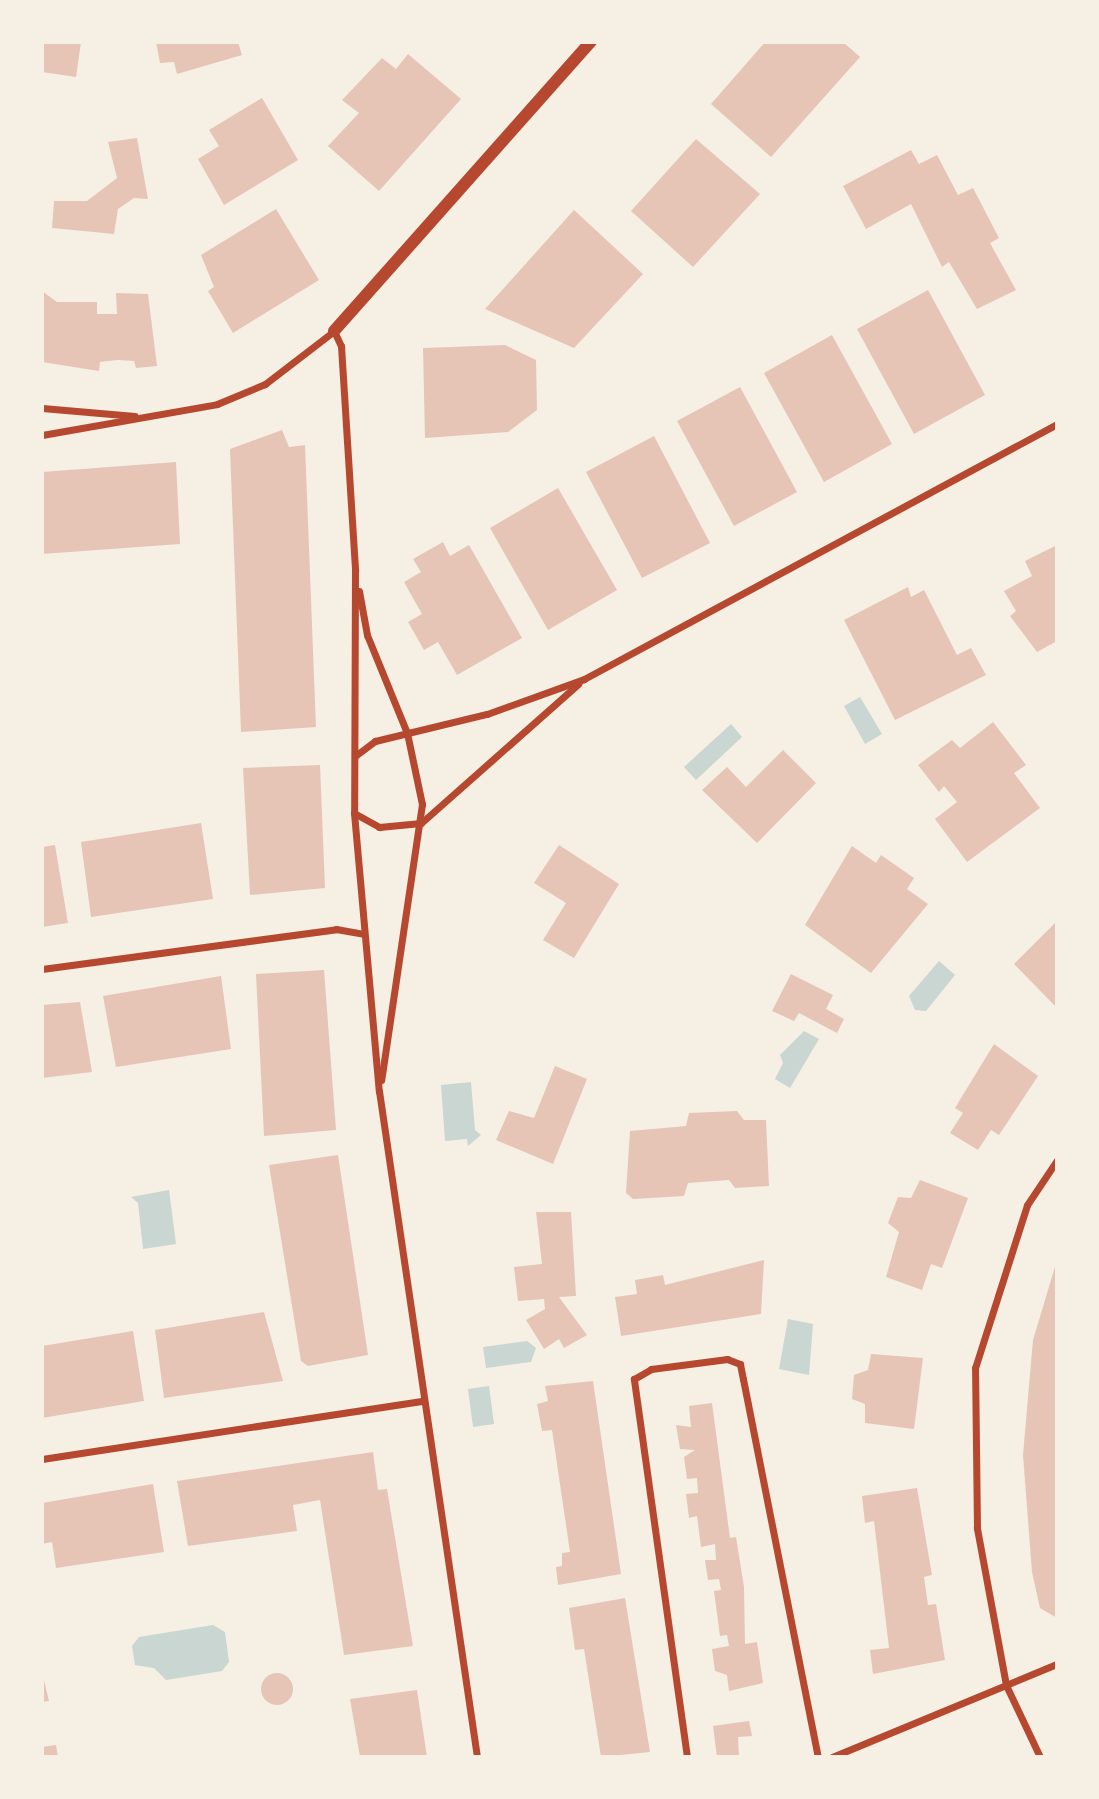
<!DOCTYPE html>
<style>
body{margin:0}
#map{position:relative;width:1099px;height:1799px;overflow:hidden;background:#f6efe4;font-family:Lora,serif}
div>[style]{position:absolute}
.water>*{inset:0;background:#c9d6d2}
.building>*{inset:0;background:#e6c5b7}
.round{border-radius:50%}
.minor>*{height:7px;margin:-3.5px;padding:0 3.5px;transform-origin:3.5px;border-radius:3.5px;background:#b5482f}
.tertiary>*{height:12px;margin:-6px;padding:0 6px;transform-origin:6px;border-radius:6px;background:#b5482f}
span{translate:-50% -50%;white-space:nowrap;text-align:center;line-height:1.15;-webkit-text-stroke:5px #f6efe4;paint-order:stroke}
.frame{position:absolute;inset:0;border:44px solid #f6efe4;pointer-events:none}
</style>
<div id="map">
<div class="water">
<i style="clip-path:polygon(860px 697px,882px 734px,865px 744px,844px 706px)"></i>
<i style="clip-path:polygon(731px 724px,742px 737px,696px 780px,684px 767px)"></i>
<i style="clip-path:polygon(939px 961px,955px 975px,926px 1011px,915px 1010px,909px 996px)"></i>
<i style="clip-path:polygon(804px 1031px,819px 1039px,790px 1088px,775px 1079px,783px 1063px,780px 1055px)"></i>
<i style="clip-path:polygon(471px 1082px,475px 1130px,481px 1135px,468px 1146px,467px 1139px,445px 1141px,441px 1085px)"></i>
<i style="clip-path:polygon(169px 1190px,176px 1244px,143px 1249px,138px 1203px,131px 1197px)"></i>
<i style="clip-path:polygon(788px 1319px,813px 1324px,809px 1375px,779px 1369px)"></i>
<i style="clip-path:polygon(527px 1341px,536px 1348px,531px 1362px,486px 1368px,483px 1347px)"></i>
<i style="clip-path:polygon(489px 1386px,494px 1424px,473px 1427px,468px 1389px)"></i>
<i style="clip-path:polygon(213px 1625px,225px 1632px,229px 1662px,222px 1671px,166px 1680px,154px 1668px,135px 1665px,132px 1646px,139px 1637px)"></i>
</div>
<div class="building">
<i style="clip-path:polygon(42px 42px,81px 42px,76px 77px,42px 72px)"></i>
<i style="clip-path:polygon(156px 42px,238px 42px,242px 55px,177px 74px,174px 62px,160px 63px)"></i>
<i style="clip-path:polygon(765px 42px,843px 42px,860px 57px,771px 157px,711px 104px)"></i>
<i style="clip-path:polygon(408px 54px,461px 99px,379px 191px,328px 146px,359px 113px,342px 100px,382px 58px,396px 69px)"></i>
<i style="clip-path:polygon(262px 98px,298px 160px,224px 205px,198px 159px,219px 146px,209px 130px)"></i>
<i style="clip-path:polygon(137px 138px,148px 199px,134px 198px,118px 209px,114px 234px,52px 228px,54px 201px,87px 201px,117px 178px,108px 142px)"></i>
<i style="clip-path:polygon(696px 139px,760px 194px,693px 267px,631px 211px)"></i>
<i style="clip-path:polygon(911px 150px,919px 164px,937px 155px,958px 195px,973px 188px,999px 238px,990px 243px,1016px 290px,977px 309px,949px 262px,942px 267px,911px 204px,866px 229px,843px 186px)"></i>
<i style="clip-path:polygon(276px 209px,319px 280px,233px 333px,208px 291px,214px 287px,201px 255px)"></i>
<i style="clip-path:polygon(574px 210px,643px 274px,574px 348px,485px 309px)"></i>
<i style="clip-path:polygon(928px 290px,985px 395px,914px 434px,857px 329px)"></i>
<i style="clip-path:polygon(42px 291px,57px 302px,97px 302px,97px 314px,117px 314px,116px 293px,148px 294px,157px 366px,136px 368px,134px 361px,118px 360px,100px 362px,99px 371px,42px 362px)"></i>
<i style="clip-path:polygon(832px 335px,892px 444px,824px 482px,764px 373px)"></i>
<i style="clip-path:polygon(505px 345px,536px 360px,537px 410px,508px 432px,425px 438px,423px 348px)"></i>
<i style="clip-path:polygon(740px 387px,797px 492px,734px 526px,677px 421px)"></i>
<i style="clip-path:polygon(282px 430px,289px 447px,305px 445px,316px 727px,241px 732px,230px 449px)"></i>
<i style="clip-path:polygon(654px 436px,710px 543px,642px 578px,586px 472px)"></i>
<i style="clip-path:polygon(176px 462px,180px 544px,42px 554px,42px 472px)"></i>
<i style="clip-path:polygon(558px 488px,617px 590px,548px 630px,490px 528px)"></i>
<i style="clip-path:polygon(443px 542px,450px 556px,469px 545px,522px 638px,457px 675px,438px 642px,424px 650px,408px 622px,422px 614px,404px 582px,421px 572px,413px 559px)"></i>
<i style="clip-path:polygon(1057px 545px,1057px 641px,1037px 652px,1010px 616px,1016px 611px,1004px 591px,1032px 576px,1025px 561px)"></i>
<i style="clip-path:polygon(908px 587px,911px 597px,924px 590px,957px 655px,971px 648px,986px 675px,895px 720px,844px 620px)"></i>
<i style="clip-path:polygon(993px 722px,1026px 765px,1014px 773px,1040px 808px,967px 862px,935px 819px,957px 802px,944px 786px,939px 792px,918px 765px,952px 740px,960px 748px)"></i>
<i style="clip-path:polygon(783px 750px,816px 783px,757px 843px,702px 790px,727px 767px,746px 787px)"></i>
<i style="clip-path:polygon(320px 765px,325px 888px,250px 895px,243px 768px)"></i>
<i style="clip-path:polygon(201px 823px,213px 899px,91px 917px,81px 842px)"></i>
<i style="clip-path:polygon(55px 845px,68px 923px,42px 927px,42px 847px)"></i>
<i style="clip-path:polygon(559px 845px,619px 884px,574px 958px,543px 940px,566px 903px,534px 883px)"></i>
<i style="clip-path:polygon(852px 846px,876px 863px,881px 855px,914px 878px,907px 889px,928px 904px,871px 973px,805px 925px)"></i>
<i style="clip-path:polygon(1057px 921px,1057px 1008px,1014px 964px)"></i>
<i style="clip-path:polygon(324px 970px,336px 1130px,264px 1136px,256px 974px)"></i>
<i style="clip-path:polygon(791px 974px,833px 995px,826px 1009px,844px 1019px,837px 1033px,799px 1013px,794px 1021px,772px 1011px)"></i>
<i style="clip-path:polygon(221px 976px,231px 1049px,116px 1067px,103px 996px)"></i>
<i style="clip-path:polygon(80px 1002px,92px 1072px,42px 1078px,42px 1005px)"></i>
<i style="clip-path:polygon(994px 1044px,1038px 1076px,999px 1135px,991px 1130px,978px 1150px,950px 1133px,963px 1113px,955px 1108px)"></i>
<i style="clip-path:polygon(555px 1066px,587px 1079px,553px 1164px,496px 1140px,509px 1111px,534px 1118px)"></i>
<i style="clip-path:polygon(737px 1111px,744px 1120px,766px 1120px,769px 1186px,735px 1188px,729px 1180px,688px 1183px,684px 1196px,633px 1199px,626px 1193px,630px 1131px,686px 1126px,689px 1113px)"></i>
<i style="clip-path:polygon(338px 1155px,368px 1355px,308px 1366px,301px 1361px,269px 1165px)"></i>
<i style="clip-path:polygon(920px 1180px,968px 1198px,942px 1268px,931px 1264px,922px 1290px,886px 1277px,899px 1232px,888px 1223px,898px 1197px,911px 1198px)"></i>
<i style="clip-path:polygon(536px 1212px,571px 1212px,576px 1296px,559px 1297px,587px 1335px,564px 1348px,559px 1339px,544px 1349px,526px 1320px,545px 1309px,544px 1299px,518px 1301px,514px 1267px,542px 1264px)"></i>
<i style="clip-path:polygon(764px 1260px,761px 1314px,621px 1336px,615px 1297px,637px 1294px,635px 1280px,663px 1275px,665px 1285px)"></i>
<i style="clip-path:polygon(1057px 1260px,1057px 1618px,1040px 1608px,1032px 1572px,1023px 1455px,1033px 1340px)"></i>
<i style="clip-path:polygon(264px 1312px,283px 1381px,164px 1398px,155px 1330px)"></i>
<i style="clip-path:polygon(133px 1331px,144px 1401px,42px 1418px,42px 1346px)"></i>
<i style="clip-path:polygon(871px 1354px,923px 1358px,914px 1429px,865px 1423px,865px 1404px,852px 1399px,854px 1375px,868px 1370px)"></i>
<i style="clip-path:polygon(593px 1381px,621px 1574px,558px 1585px,556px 1567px,562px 1566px,562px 1553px,570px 1552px,552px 1430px,542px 1431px,537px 1404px,548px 1401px,545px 1386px)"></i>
<i style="clip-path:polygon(712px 1403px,730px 1538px,736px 1537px,744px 1587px,745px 1644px,757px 1642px,763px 1683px,729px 1691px,727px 1675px,715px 1671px,712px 1649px,729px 1646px,727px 1635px,720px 1636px,714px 1591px,721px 1590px,719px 1579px,708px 1580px,705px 1560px,716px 1560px,715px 1544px,701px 1547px,697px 1516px,689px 1518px,686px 1494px,698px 1493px,697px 1478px,687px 1479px,684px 1457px,695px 1450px,680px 1449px,676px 1425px,691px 1427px,689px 1406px)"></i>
<i style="clip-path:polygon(373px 1452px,378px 1490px,387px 1489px,413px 1646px,344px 1655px,320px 1500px,293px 1505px,297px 1531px,188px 1546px,177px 1481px)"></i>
<i style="clip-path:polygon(153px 1484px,164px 1552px,56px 1568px,52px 1542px,42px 1544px,42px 1503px)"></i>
<i style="clip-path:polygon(917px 1488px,932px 1575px,924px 1577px,928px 1605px,936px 1604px,945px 1660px,873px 1674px,870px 1650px,889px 1648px,874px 1521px,865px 1523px,862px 1496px)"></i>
<i style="clip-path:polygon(625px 1598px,650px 1752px,601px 1757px,584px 1649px,575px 1650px,569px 1608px)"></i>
<i style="clip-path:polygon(42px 1672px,49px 1701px,42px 1702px)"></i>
<i class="round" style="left:261px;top:1673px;width:32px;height:32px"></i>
<i style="clip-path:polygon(417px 1690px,427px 1757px,360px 1757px,350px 1699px)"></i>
<i style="clip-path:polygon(749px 1721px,752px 1736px,738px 1737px,739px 1757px,717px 1757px,713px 1726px)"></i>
<i style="clip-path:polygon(56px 1745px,58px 1757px,42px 1757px,42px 1747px)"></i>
</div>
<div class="minor">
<i style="left:42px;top:408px;width:93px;rotate:4.9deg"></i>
<i style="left:42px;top:435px;width:178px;rotate:-10deg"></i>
<i style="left:217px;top:404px;width:52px;rotate:-22.6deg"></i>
<i style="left:265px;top:384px;width:87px;rotate:-37.5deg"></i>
<i style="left:334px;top:331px;width:17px;rotate:65deg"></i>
<i style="left:341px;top:346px;width:225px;rotate:86.4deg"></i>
<i style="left:355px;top:571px;width:242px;rotate:90.2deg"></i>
<i style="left:354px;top:813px;width:279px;rotate:84.9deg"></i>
<i style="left:379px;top:1091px;width:673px;rotate:81.63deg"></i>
<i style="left:359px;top:591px;width:45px;rotate:79.7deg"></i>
<i style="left:367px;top:635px;width:106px;rotate:67.8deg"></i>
<i style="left:407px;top:733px;width:73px;rotate:78.1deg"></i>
<i style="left:422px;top:804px;width:279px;rotate:98.4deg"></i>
<i style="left:355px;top:756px;width:25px;rotate:-37deg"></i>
<i style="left:375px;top:741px;width:115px;rotate:-13.6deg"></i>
<i style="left:487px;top:714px;width:103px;rotate:-19.8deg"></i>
<i style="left:584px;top:679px;width:537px;rotate:-28.33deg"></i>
<i style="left:354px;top:813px;width:29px;rotate:29deg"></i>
<i style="left:379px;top:827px;width:42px;rotate:-5.4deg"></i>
<i style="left:421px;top:823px;width:210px;rotate:-41.5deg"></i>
<i style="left:42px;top:969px;width:297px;rotate:-7.7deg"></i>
<i style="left:336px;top:929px;width:28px;rotate:10deg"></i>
<i style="left:42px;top:1459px;width:384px;rotate:-8.7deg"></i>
<i style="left:687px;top:1757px;width:382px;rotate:-98deg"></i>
<i style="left:634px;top:1379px;width:20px;rotate:-30deg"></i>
<i style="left:651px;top:1369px;width:77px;rotate:-7.5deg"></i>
<i style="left:727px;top:1359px;width:14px;rotate:21deg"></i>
<i style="left:740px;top:1364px;width:15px;rotate:79deg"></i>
<i style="left:743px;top:1379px;width:385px;rotate:78.8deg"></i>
<i style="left:832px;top:1757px;width:243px;rotate:-22.5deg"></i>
<i style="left:1040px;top:1757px;width:80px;rotate:-115.3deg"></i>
<i style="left:1006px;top:1685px;width:160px;rotate:-100.5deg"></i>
<i style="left:977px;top:1528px;width:160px;rotate:-90.7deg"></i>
<i style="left:975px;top:1368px;width:171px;rotate:-72.3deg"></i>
<i style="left:1027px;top:1205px;width:54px;rotate:-56.3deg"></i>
</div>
<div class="tertiary">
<i style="left:334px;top:331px;width:387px;rotate:-48.4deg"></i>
</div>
<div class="frame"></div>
</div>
